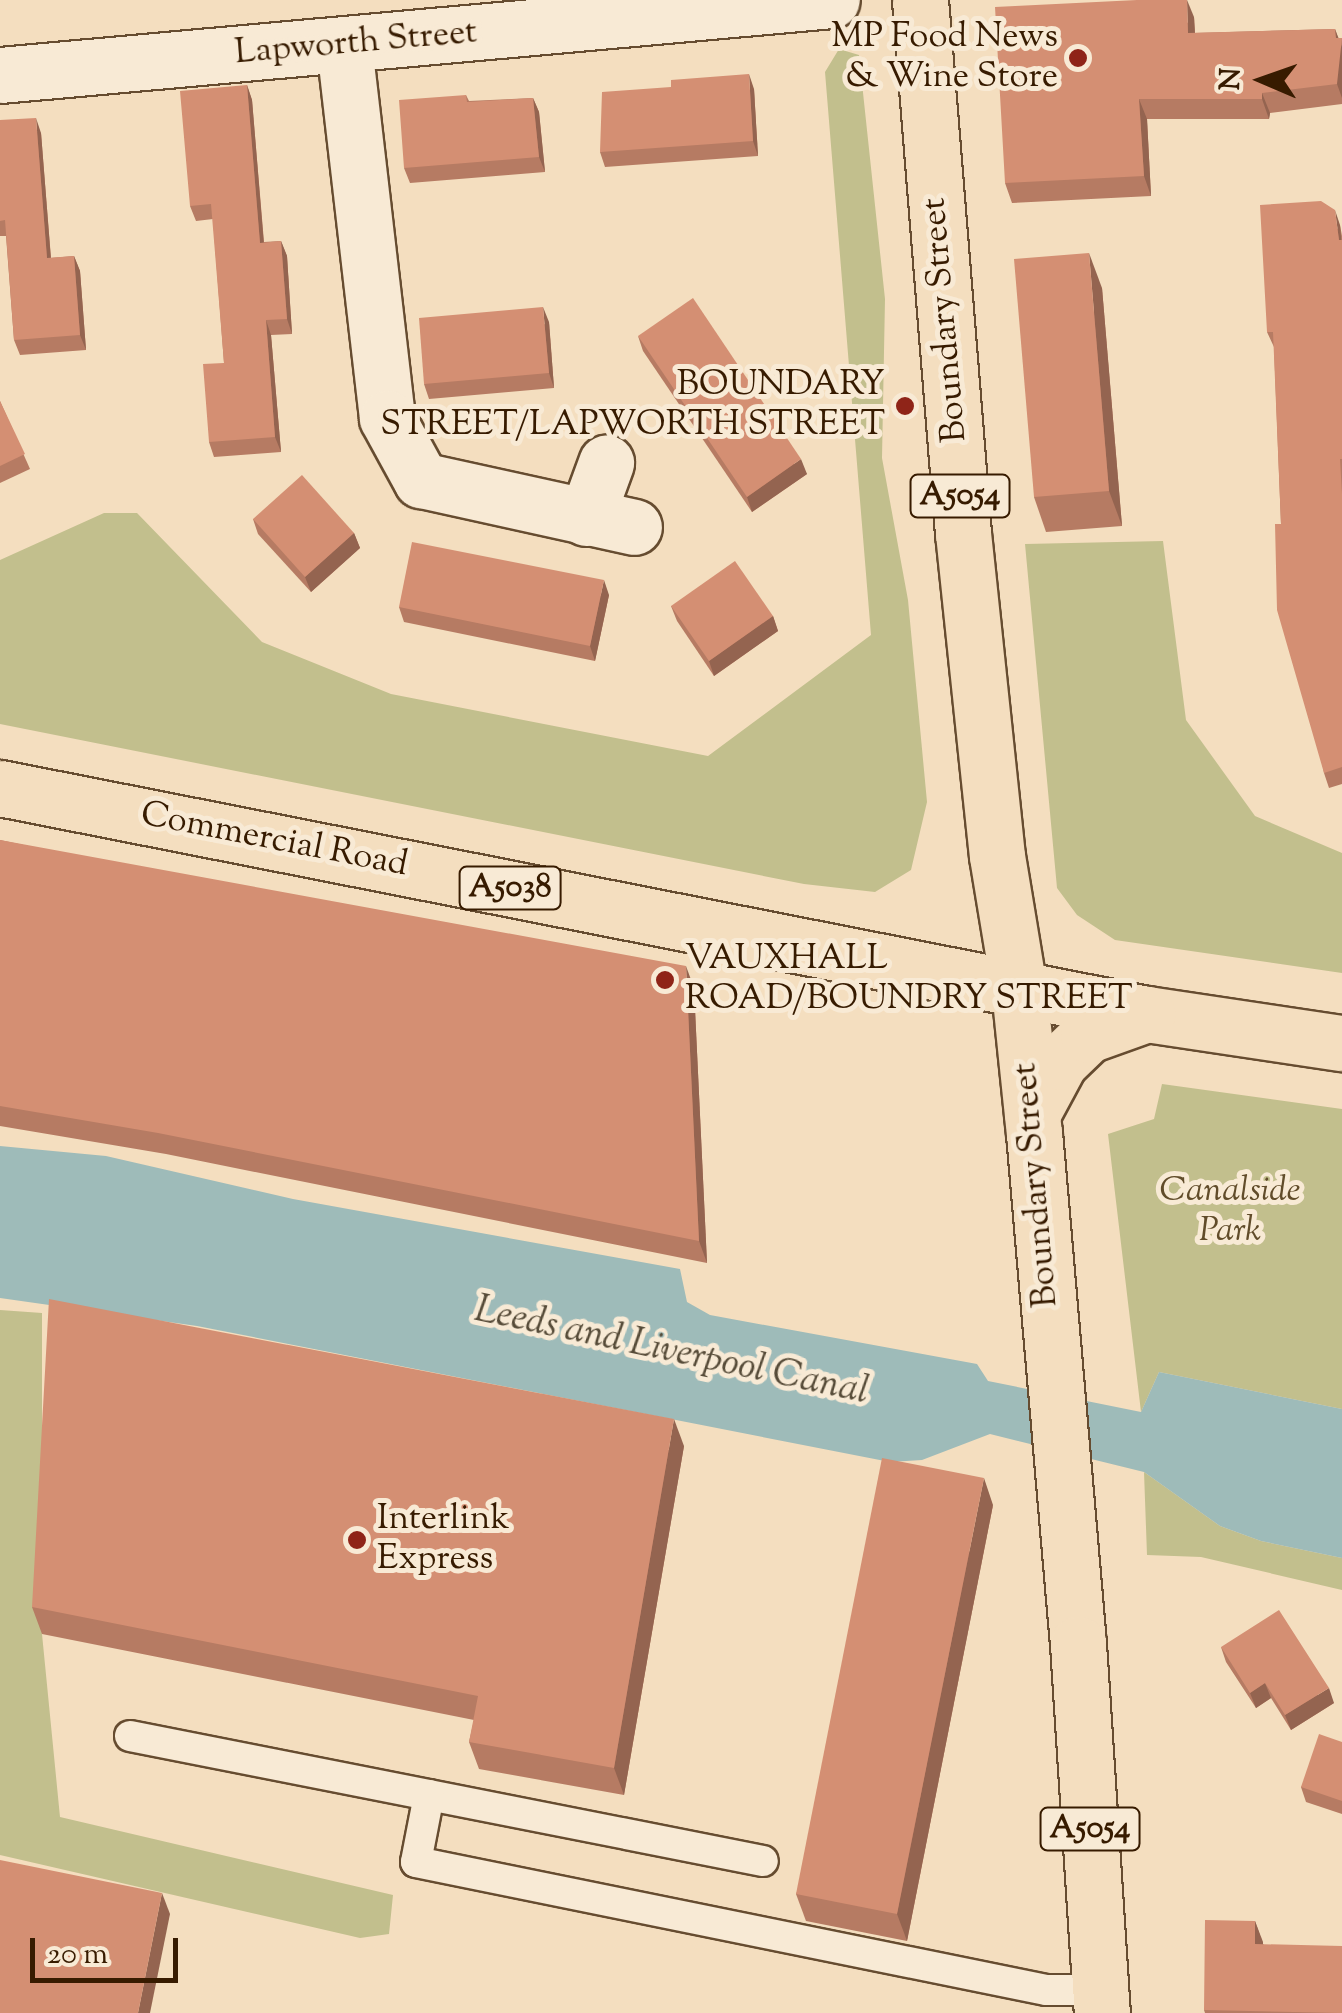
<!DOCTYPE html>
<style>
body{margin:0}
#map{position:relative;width:1342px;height:2013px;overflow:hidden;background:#f4debf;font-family:"Sorts Mill Goudy",serif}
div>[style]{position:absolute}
.green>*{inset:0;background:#c2bf8d}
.water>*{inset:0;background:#9ebbb9}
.roads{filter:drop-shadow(2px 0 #664c30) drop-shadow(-2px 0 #664c30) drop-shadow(0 2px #664c30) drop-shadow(0 -2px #664c30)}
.lane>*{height:30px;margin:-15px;padding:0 15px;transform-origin:15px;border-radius:15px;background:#f8ead5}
.street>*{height:55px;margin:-27.5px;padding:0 27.5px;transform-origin:27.5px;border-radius:27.5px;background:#f8ead5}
.primary>*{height:55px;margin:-27.5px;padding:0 27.5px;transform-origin:27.5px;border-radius:27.5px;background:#f4debf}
.wall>*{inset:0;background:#b67b63}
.shaded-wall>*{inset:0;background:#946450}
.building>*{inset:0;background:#d48f73}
.dots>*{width:28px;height:28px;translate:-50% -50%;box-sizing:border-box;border:5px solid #f8ead5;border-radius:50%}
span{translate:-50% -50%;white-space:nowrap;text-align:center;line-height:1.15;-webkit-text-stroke:10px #f8ead5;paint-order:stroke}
.shield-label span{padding:2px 8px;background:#f8ead5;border:2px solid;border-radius:8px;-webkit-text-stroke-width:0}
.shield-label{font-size:32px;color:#371b00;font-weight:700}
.poi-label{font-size:35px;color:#371b00}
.right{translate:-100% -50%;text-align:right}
.left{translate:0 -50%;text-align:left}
.street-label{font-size:35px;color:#371b00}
.park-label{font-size:35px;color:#614c2a;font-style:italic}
.water-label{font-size:38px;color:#564b38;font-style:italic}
.north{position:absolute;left:1212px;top:30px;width:100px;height:100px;-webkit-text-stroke:8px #f8ead5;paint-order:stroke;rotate:272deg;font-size:28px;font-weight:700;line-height:40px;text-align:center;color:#371b00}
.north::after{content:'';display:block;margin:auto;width:35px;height:45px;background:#371b00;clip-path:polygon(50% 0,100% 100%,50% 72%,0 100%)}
.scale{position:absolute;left:30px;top:1938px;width:148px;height:45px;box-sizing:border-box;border:5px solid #371b00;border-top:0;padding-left:12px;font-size:30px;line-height:35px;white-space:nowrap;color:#371b00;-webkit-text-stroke:8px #f8ead5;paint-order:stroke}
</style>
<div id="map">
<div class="green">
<i style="clip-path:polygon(839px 49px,859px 55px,885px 299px,882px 458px,908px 600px,927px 802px,911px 870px,875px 892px,804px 884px,0 724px,0 560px,104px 513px,137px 513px,262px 642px,391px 694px,708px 756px,871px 635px,825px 72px)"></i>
<i style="clip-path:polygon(1163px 541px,1186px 720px,1255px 816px,1342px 853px,1342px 973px,1115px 940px,1077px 915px,1057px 888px,1025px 544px)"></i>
<i style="clip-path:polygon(1162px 1084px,1342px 1109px,1342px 1409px,1159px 1372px,1141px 1412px,1108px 1134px,1154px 1119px)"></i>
<i style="clip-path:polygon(0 1310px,42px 1313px,42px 1634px,60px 1817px,393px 1895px,389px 1934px,360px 1938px,0 1855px)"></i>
<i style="clip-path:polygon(1144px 1472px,1220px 1526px,1261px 1541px,1342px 1558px,1342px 1590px,1201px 1557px,1147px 1555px)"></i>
</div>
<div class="water">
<i style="clip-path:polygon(0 1146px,106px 1156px,293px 1199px,680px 1269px,687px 1302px,710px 1315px,977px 1364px,988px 1381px,1141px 1412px,1159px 1372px,1342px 1409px,1342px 1558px,1261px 1541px,1220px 1526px,1144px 1472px,990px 1434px,922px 1460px,890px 1462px,197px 1326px,0 1298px)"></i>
</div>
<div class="roads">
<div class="lane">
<i style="left:130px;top:1736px;width:645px;rotate:11.17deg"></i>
<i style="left:429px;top:1795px;width:68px;rotate:101deg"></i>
<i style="left:416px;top:1862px;width:643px;rotate:11.48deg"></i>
<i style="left:1046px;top:1990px;width:55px"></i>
</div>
<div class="street">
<i style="left:344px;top:46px;width:374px;rotate:83.4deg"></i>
<i style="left:387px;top:418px;width:71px;rotate:61.3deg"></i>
<i style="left:421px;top:480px;width:218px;rotate:12.4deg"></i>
<i style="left:0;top:75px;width:835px;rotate:-5.15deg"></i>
<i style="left:586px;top:518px;width:59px;rotate:-70deg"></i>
</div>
<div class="primary">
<i style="left:920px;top:0;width:535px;rotate:85.39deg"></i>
<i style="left:963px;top:533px;width:325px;rotate:84deg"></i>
<i style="left:997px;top:856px;width:135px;rotate:80.6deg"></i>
<i style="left:1019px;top:989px;width:145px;rotate:84.1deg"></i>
<i style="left:1034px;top:1133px;width:513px;rotate:85.08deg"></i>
<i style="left:1078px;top:1644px;width:370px;rotate:86.3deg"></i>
<i style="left:0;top:788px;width:1169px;rotate:11.15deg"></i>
<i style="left:1147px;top:1014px;width:197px;rotate:8.5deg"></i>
<i style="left:1032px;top:1114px;width:59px;rotate:-61.7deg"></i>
<i style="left:1060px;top:1062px;width:39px;rotate:-44deg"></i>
<i style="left:1088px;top:1035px;width:63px;rotate:-19.6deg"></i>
</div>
</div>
<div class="wall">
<i style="clip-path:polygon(1194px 17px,1195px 33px,1335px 29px,1338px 38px,1342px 38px,1342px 104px,1270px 113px,1269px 119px,1147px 119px,1151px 196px,1012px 203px,1005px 183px)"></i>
<i style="clip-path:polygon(247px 85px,252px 100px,264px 242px,281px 241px,287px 256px,292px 334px,271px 335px,281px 452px,214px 457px,209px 442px,224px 363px,213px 219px,196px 221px,190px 206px)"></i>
<i style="clip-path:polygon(754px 89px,758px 156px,605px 167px,600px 152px)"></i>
<i style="clip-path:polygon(466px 95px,469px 101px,533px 98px,539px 112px,545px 172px,410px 183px,404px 168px)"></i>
<i style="clip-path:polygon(0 120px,41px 133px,51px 258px,74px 256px,80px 271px,86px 350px,20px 355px,14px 340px,6px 236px,0 236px)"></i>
<i style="clip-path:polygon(1340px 225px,1342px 236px,1342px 784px,1329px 788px,1324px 773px,1281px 524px,1274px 347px,1267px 332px)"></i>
<i style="clip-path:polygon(1102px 288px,1122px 526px,1046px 532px,1034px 497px)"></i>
<i style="clip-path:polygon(549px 322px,554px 388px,429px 399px,424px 384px)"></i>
<i style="clip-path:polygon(638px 336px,807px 474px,752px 512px,643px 351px)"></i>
<i style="clip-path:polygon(0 401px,30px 469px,0 483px)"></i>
<i style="clip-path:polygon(253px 519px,354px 533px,360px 548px,311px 592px,258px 534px)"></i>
<i style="clip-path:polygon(609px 595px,595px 661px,404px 622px,399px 607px)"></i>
<i style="clip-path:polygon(671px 606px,773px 616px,778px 631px,714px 676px,677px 621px)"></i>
<i style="clip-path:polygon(0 840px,694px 988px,707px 1263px,166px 1154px,0 1126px)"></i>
<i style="clip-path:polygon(684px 1446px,624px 1795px,479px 1769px,469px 1742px,474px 1720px,42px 1634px,32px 1607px)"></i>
<i style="clip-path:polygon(993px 1505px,907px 1941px,806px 1921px,796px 1894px)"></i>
<i style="clip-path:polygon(1221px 1647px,1334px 1703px,1291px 1730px,1271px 1698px,1256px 1708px,1226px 1662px)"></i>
<i style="clip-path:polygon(1342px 1742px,1342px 1814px,1306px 1802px,1301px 1787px)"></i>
<i style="clip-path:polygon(1255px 1921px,1263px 1944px,1342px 2013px,1205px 2013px,1204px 2010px)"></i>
</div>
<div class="shaded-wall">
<i style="clip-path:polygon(1187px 0,1194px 17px,1196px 53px,1188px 33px)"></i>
<i style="clip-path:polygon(1335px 29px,1342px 47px,1342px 98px,1337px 84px)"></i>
<i style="clip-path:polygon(749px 74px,754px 89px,758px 156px,753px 141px)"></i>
<i style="clip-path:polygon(247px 85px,252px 100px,265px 258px,260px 243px)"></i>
<i style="clip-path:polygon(1262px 93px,1270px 113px,1269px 119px,1262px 99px)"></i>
<i style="clip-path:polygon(533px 98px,539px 112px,545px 172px,539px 157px)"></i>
<i style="clip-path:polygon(1139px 99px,1147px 119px,1151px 196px,1144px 176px)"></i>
<i style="clip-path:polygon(36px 118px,41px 133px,52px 273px,47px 258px)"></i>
<i style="clip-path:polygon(1335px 210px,1340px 225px,1342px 249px,1339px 240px)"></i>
<i style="clip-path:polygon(281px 241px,287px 256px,292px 334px,287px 319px)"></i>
<i style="clip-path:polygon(1089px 253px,1102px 288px,1122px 526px,1109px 491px)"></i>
<i style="clip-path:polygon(74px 256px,80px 271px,86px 350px,80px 335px)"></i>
<i style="clip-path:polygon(543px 307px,549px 322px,554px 388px,549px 373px)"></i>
<i style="clip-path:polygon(266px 320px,271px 335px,281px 452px,275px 437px)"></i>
<i style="clip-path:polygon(801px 459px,807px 474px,752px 512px,747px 497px)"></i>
<i style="clip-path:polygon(354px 533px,360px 548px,311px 592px,305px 577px)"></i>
<i style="clip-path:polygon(604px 580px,609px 595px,595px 661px,590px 646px)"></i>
<i style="clip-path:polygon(773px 616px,778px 631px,714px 676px,709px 661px)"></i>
<i style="clip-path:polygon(686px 966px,694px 988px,707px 1263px,699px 1241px)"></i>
<i style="clip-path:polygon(674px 1419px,684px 1446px,624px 1795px,614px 1768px)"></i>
<i style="clip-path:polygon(984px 1478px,993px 1505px,907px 1941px,897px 1914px)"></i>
<i style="clip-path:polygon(1265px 1683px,1271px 1698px,1256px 1708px,1250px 1693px)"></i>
<i style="clip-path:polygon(1329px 1688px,1334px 1703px,1291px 1730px,1285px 1715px)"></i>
<i style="clip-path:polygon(162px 1893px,170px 1914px,150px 2013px,138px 2013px)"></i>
<i style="clip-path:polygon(1255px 1921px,1263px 1942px,1263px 1966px,1255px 1944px)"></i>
</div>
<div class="building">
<i style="clip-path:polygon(1137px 0,1187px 0,1188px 33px,1335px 29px,1336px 38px,1342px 38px,1337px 84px,1262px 93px,1262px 99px,1139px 99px,1144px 176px,1005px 183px,995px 7px)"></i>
<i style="clip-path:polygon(749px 74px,753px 141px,600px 152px,602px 92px,671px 87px,671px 80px)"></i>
<i style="clip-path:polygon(247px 85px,260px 243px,281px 241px,287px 319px,266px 320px,275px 437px,209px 442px,203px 364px,224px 363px,211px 204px,190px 206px,180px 91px)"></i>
<i style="clip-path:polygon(466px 95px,467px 102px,533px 98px,539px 157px,404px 168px,399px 100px)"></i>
<i style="clip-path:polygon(36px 118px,47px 258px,74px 256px,80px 335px,14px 340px,5px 220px,0 221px,0 120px)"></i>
<i style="clip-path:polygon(1321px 201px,1335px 210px,1339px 240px,1342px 240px,1342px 459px,1340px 459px,1342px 494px,1342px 767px,1324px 773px,1277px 610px,1275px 524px,1281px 524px,1273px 332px,1267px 332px,1260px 205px)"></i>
<i style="clip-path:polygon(1089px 253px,1109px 491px,1034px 497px,1014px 259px)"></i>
<i style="clip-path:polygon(693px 298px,801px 459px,747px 497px,638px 336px)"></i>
<i style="clip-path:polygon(543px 307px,549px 373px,424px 384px,419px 318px)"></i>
<i style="clip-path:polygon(0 401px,25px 454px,0 466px)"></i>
<i style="clip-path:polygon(302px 475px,354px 533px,305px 577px,253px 519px)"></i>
<i style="clip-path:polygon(412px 542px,604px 580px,590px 646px,399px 607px)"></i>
<i style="clip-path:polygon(735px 561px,773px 616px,709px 661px,671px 606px)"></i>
<i style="clip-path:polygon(0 840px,686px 966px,699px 1241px,158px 1133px,0 1106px)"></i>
<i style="clip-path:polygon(49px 1299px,674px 1419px,614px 1768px,469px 1742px,478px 1696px,32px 1607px)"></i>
<i style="clip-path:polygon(882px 1458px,984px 1478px,897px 1914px,796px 1894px)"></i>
<i style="clip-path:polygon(1279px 1610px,1329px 1688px,1285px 1715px,1265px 1683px,1250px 1693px,1221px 1647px)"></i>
<i style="clip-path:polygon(1319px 1734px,1342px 1742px,1342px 1801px,1301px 1787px)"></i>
<i style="clip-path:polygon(0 1860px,162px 1893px,138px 2013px,0 2013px)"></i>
<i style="clip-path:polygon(1205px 1920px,1255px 1921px,1255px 1944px,1342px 1946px,1342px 2013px,1204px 2010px)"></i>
</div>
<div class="dots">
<i style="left:1078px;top:58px;background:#8f2418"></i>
<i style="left:905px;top:406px;background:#8f2418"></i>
<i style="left:665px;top:980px;background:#8f2418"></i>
<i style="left:357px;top:1540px;background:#8f2418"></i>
</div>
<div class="shield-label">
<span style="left:960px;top:496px">A5054</span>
<span style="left:510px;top:888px">A5038</span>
<span style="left:1090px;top:1829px">A5054</span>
</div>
<div class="poi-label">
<span class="right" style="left:1058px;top:58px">MP Food News<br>&amp; Wine Store</span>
<span class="right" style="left:885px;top:406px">BOUNDARY<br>STREET/LAPWORTH STREET</span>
<span class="left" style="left:685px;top:980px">VAUXHALL<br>ROAD/BOUNDRY STREET</span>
<span class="left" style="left:377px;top:1540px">Interlink<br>Express</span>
</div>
<div class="street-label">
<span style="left:356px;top:44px;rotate:-5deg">Lapworth Street</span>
<span style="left:946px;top:320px;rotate:-95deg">Boundary Street</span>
<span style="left:274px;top:841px;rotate:11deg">Commercial Road</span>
<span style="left:1037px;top:1185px;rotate:-95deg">Boundary Street</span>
</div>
<div class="park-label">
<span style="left:1230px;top:1212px">Canalside<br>Park</span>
</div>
<div class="water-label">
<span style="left:671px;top:1353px;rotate:12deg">Leeds and Liverpool Canal</span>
</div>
<div class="north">N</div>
<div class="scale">20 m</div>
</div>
